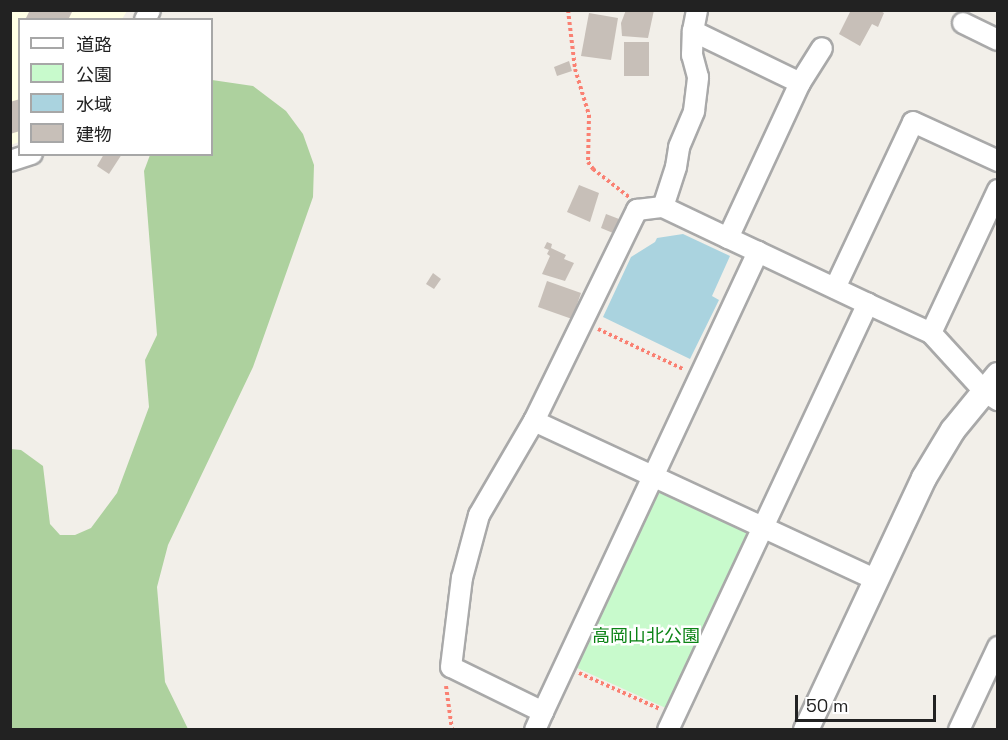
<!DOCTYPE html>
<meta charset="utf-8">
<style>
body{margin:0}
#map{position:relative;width:1008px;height:740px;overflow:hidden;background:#f2efe9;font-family:"Space Grotesk","Noto Sans JP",sans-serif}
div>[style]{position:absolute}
.education>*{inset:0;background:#ffffe5}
.forest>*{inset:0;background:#add19e}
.park>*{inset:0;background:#c8facc}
.water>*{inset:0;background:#aad3df}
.building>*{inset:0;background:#c7bfb8}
.path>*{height:4px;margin-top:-2px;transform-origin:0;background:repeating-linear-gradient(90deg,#fa8072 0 3px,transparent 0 6px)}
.roads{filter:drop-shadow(2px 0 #a9a9a9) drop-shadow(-2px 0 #a9a9a9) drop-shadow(0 2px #a9a9a9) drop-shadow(0 -2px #a9a9a9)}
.minor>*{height:20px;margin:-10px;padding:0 10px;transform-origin:10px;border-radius:10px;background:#fff}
.tertiary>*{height:24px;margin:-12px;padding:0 12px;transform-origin:12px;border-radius:12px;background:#fff}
span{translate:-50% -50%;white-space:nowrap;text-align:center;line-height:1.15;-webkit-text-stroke:5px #fff;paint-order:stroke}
.park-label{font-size:18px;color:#0c8416}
.frame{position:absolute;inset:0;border:12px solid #222;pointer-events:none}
.legend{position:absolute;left:18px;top:18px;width:195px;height:138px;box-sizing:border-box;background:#fff;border:2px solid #a7a7a7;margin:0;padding:8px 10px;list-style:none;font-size:18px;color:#222}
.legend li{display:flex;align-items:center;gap:12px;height:30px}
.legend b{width:30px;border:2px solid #a7a7a7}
.scale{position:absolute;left:795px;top:695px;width:141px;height:27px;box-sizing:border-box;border:3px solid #222;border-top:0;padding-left:8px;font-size:18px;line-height:21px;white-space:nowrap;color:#222;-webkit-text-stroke:4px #fff;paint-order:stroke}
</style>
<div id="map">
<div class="education">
<i style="clip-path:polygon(10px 11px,127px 11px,122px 19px,20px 20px,19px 142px,11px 145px)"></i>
</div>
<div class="forest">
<i style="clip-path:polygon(212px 80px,253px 86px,286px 111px,303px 134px,314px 165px,313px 197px,253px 367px,168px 545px,157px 587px,165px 682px,188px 729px,11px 729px,11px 449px,21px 450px,43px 466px,50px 524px,60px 535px,75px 535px,91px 528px,117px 493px,149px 407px,145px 360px,157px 335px,144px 171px,150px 155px,212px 154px)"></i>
</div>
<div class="park">
<i style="clip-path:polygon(664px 490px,746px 529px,749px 536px,668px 709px,575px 667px,656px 495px)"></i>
</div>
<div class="water">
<i style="clip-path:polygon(683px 234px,730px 256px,712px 296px,719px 300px,690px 359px,603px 317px,631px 257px,655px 242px,657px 238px)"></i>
</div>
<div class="building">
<i style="clip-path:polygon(30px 10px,73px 10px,68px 20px,25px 20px)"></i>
<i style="clip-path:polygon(626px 10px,654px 10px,648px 38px,622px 36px,621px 23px)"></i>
<i style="clip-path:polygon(851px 10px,879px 10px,884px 13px,878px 27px,872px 24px,860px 46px,839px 34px)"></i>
<i style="clip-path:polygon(589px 13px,618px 18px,611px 60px,581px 56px)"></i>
<i style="clip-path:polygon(624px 42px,649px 42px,649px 76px,624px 76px)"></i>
<i style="clip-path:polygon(569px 61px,572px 71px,557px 76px,554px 67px)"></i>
<i style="clip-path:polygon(20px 99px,20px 131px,10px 134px,10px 102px)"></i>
<i style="clip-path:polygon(104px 154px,122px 154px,109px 174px,97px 166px)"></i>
<i style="clip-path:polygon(579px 185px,599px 193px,590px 222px,567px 212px)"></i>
<i style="clip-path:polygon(606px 214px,619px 219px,613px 233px,601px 228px)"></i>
<i style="clip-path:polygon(547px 242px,552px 244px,551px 248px,566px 255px,564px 259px,574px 263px,565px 281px,542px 274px,550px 256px,547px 254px,549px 250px,544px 248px)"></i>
<i style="clip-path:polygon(433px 273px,441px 279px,434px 289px,426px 284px)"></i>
<i style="clip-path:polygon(547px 281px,581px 293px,572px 319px,538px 307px)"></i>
</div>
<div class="path">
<i style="left:568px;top:10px;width:59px;rotate:83.2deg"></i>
<i style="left:575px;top:69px;width:48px;rotate:73.1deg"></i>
<i style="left:589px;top:115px;width:47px;rotate:91.2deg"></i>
<i style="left:588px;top:162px;width:9px;rotate:54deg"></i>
<i style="left:593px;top:169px;width:46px;rotate:37.9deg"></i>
<i style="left:598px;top:329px;width:94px;rotate:25.2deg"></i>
<i style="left:579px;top:673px;width:89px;rotate:24deg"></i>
<i style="left:446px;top:686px;width:44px;rotate:82.2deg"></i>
</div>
<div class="roads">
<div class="minor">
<i style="left:145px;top:20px;width:11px;rotate:-63deg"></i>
<i style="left:963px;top:23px;width:39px;rotate:26deg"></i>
<i style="left:693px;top:31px;width:21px;rotate:-79deg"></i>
<i style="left:10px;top:161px;width:23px;rotate:-18deg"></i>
<i style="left:663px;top:207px;width:42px;rotate:-72deg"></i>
<i style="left:676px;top:167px;width:20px;rotate:-81deg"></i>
<i style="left:679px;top:147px;width:39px;rotate:-67deg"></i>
<i style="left:694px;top:111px;width:34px;rotate:-83deg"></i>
<i style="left:698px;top:77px;width:23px;rotate:-105deg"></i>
<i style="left:692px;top:55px;width:24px;rotate:-88deg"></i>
<i style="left:693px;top:31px;width:119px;rotate:25.9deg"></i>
<i style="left:758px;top:252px;width:33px;rotate:-155deg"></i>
<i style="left:728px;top:238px;width:171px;rotate:-65.1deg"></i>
<i style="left:800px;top:83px;width:41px;rotate:-57.8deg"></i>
<i style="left:835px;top:288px;width:183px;rotate:-64.8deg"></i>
<i style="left:913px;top:122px;width:94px;rotate:24.6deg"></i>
<i style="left:931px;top:333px;width:158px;rotate:-64.9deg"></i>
<i style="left:534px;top:421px;width:378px;rotate:24.9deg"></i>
<i style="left:543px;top:712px;width:508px;rotate:-64.95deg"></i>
<i style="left:758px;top:252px;width:122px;rotate:25.3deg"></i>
<i style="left:535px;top:730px;width:20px;rotate:-66deg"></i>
<i style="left:543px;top:712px;width:102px;rotate:-153.9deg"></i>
<i style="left:451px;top:667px;width:90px;rotate:-83deg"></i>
<i style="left:462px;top:578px;width:65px;rotate:-74.9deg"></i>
<i style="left:479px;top:515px;width:109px;rotate:-59.7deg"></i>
<i style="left:534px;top:421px;width:235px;rotate:-64deg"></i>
<i style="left:637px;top:210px;width:26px;rotate:-7deg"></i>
<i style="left:663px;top:207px;width:72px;rotate:25.5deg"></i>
<i style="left:668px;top:730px;width:471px;rotate:-64.9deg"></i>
<i style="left:868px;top:304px;width:69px;rotate:24.7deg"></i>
<i style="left:931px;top:333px;width:79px;rotate:47.6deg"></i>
<i style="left:984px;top:391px;width:17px;rotate:33deg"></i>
<i style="left:959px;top:730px;width:92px;rotate:-64.8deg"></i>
</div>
<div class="tertiary">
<i style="left:806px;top:730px;width:278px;rotate:-64.9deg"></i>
<i style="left:924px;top:478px;width:56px;rotate:-58.9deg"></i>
<i style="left:953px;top:430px;width:71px;rotate:-50.7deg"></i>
</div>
</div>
<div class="park-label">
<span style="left:646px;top:636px">高岡山北公園</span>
</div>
<div class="frame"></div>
<ul class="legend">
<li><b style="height:8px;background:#fff"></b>道路</li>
<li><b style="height:16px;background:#c8facc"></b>公園</li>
<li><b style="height:16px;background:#aad3df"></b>水域</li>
<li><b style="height:16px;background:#c7bfb8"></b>建物</li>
</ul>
<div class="scale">50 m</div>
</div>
